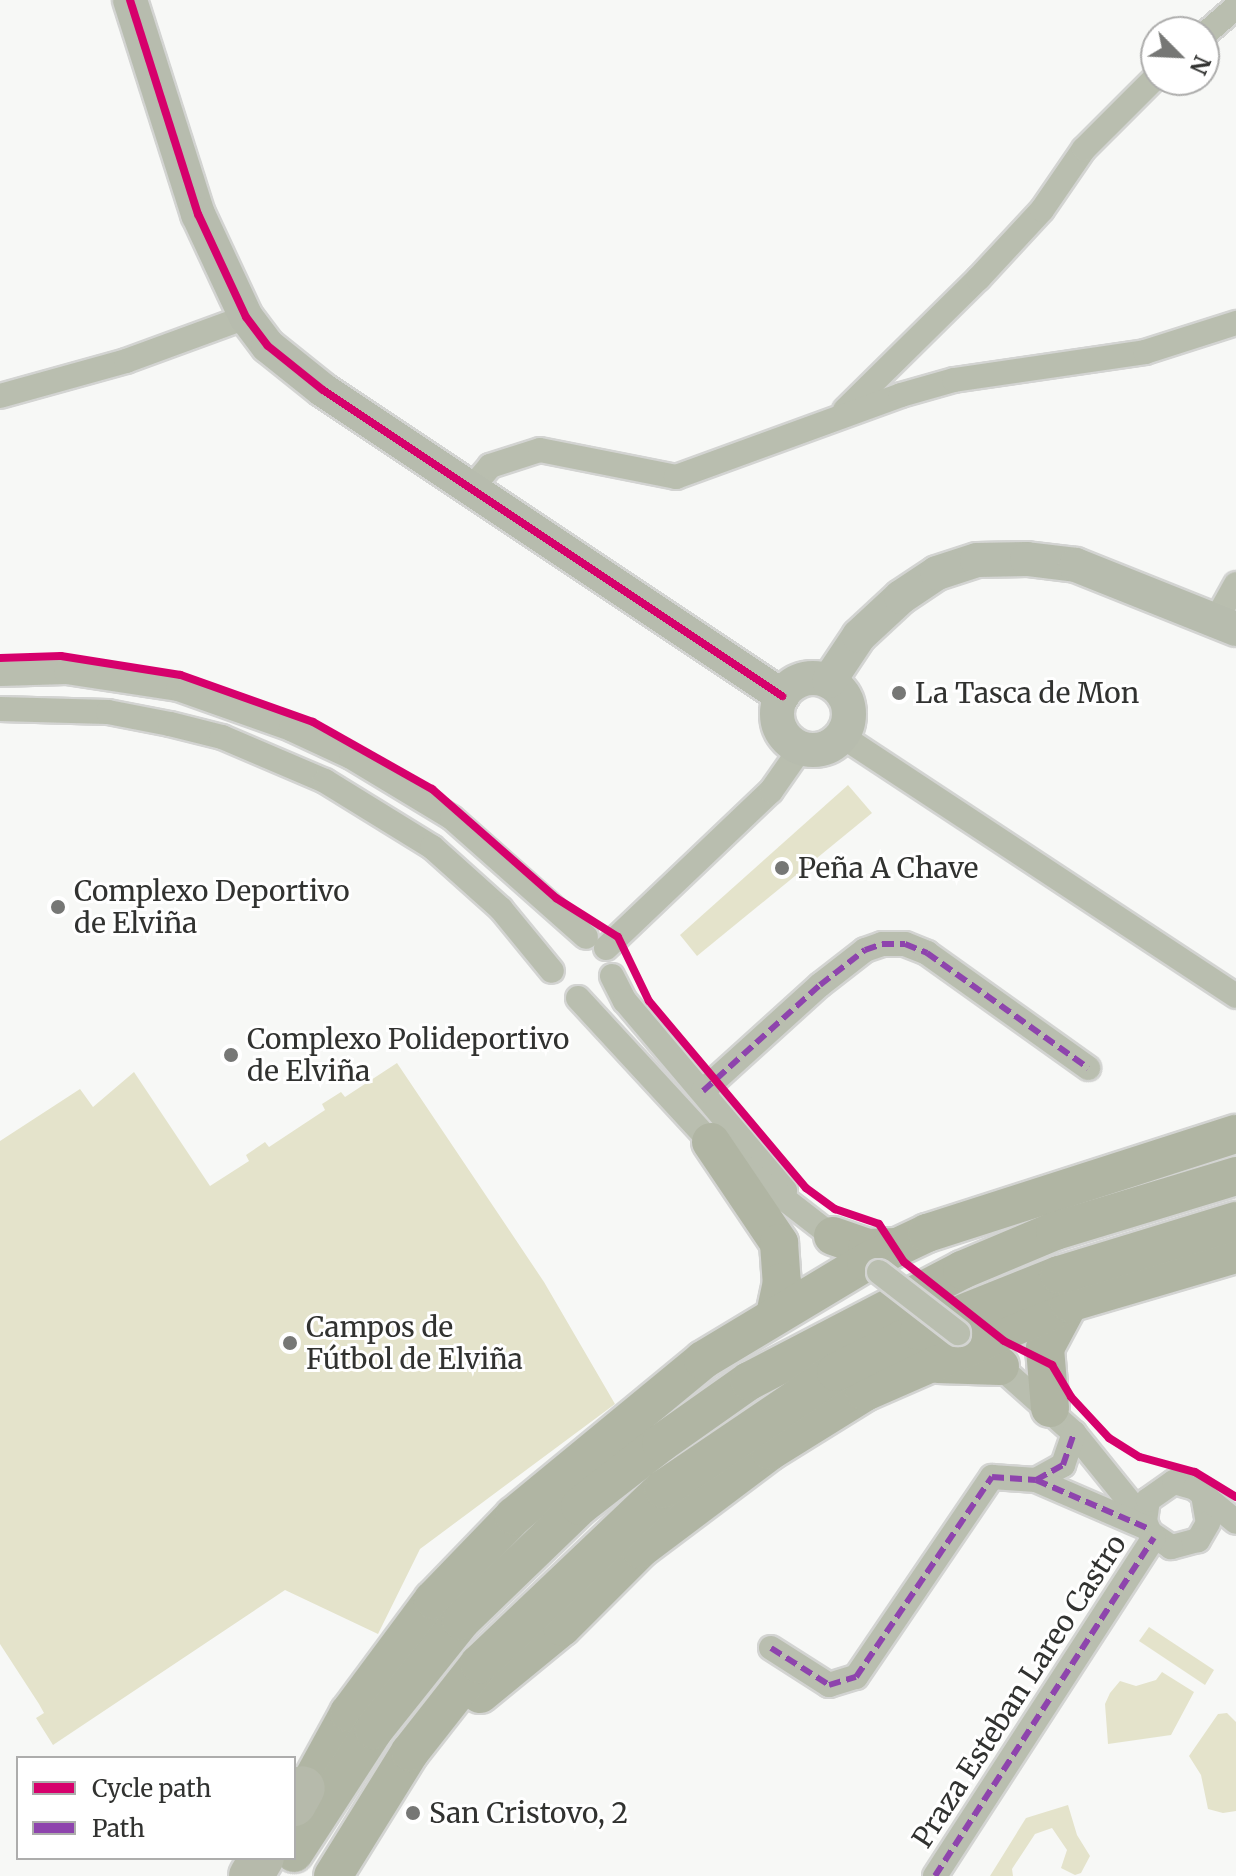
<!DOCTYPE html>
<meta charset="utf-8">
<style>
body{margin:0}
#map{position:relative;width:1236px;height:1876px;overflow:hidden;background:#f7f8f6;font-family:Merriweather,serif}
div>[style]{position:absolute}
.green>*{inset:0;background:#e4e3cb}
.roads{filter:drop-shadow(2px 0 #d3d4d2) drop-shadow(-2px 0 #d3d4d2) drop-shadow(0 2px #d3d4d2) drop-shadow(0 -2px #d3d4d2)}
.street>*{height:24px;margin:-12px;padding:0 12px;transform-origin:12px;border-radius:12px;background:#b9beaf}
.secondary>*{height:34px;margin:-17px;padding:0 17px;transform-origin:17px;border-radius:17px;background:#b7bcae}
.secondary>.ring{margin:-17px;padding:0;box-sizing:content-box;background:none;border:34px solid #b7bcae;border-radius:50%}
.primary>*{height:38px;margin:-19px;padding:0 19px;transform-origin:19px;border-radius:19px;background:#b0b5a3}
.highway>*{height:44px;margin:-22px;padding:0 22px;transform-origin:22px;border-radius:22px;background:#b6baab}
.bridges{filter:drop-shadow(2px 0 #d3d4d2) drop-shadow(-2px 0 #d3d4d2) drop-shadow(0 2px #d3d4d2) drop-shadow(0 -2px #d3d4d2)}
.street-bridge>*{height:24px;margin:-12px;padding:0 12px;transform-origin:12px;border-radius:12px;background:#b9beaf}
.quiet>*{height:6px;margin-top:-3px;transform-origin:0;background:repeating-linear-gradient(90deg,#8e44ad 0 12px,transparent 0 18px)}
.cycleway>*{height:8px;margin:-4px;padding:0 4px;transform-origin:4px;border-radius:4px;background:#d6006c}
.dots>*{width:22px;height:22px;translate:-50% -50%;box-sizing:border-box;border:4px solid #fff;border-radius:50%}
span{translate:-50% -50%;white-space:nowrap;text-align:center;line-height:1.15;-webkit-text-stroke:6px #fff;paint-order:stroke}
.poi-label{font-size:28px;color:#313230}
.left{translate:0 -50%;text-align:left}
.street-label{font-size:28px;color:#313230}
.legend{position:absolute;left:16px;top:1756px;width:280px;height:104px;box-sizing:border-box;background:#fff;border:2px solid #adadac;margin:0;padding:10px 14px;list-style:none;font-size:24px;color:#313230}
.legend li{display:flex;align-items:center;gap:16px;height:40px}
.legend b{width:40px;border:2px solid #adadac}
.north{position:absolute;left:1140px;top:16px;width:80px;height:80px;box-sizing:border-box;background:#fff;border:2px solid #adadac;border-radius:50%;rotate:114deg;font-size:22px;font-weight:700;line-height:32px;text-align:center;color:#313230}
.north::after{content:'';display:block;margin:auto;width:28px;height:36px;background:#767775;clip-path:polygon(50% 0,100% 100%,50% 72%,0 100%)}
</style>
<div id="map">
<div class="green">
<i style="clip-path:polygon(848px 785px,872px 813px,697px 956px,680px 935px)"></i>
<i style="clip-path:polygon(397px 1063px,544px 1282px,615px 1404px,420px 1549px,378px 1634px,285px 1590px,53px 1745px,36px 1718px,44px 1713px,39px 1704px,0 1644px,0 1141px,80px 1089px,93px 1107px,134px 1072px,210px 1186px,249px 1161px,246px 1155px,265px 1142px,269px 1147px,325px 1110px,322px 1104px,341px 1092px,345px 1097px)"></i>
<i style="clip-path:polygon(1149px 1627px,1214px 1670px,1205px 1685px,1139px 1641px)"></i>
<i style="clip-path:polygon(1162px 1672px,1194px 1692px,1171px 1735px,1108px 1744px,1105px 1704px,1110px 1693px,1120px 1681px,1136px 1686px,1156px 1680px)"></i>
<i style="clip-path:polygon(1227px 1713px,1236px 1722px,1236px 1811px,1223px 1813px,1208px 1809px,1201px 1775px,1189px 1756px,1218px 1714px)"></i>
<i style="clip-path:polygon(1068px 1805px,1077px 1835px,1090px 1856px,1081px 1873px,1075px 1875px,1061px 1868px,1067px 1850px,1052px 1828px,1035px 1834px,1012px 1869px,1013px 1876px,990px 1876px,1026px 1818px)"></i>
</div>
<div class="roads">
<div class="street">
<i style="left:1204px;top:35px;width:43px;rotate:-41.2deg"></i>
<i style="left:0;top:396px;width:131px;rotate:-15.5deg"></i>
<i style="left:126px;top:361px;width:128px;rotate:-20.1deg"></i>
<i style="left:845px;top:410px;width:187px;rotate:-44.6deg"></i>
<i style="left:978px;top:279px;width:94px;rotate:-47.2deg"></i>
<i style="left:1042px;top:210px;width:74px;rotate:-55.5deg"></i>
<i style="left:1084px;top:149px;width:102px;rotate:-45deg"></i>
<i style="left:471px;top:489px;width:30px;rotate:-50deg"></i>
<i style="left:490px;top:466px;width:52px;rotate:-17.7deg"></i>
<i style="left:540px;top:450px;width:139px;rotate:11.2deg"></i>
<i style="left:676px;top:477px;width:239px;rotate:-20deg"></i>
<i style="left:901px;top:395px;width:55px;rotate:-15.8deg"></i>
<i style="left:954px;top:380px;width:193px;rotate:-8.3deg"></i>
<i style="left:1145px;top:352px;width:96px;rotate:-17.7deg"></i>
<i style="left:1216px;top:620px;width:41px;rotate:-60.9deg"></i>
<i style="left:0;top:674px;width:66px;rotate:-1.7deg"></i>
<i style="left:66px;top:672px;width:113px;rotate:8.6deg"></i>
<i style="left:178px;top:689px;width:120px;rotate:19.5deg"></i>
<i style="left:291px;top:729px;width:66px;rotate:25deg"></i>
<i style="left:351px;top:757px;width:118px;rotate:31.1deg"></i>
<i style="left:452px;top:818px;width:179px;rotate:41.6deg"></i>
<i style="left:0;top:709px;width:108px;rotate:1.6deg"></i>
<i style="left:108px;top:712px;width:63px;rotate:11deg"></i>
<i style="left:170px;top:724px;width:54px;rotate:14deg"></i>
<i style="left:222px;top:737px;width:112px;rotate:23.1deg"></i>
<i style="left:325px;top:781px;width:126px;rotate:31.7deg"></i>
<i style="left:432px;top:847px;width:93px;rotate:41.9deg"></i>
<i style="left:501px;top:909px;width:80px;rotate:50.6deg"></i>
<i style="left:842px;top:736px;width:472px;rotate:33.4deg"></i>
<i style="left:606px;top:948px;width:228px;rotate:-43.6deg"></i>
<i style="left:771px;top:791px;width:52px;rotate:-55.1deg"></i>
<i style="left:612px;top:976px;width:28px;rotate:63deg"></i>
<i style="left:625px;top:1001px;width:248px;rotate:49.8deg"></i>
<i style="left:578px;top:998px;width:196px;rotate:47.3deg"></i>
<i style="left:711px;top:1142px;width:170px;rotate:37.8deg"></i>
<i style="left:703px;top:1091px;width:158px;rotate:-42.2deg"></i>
<i style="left:820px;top:985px;width:57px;rotate:-37.9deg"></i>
<i style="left:865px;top:950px;width:18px;rotate:-19deg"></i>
<i style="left:882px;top:944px;width:23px"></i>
<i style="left:905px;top:944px;width:24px;rotate:22deg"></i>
<i style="left:927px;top:953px;width:198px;rotate:35.5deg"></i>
<i style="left:990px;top:1358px;width:113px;rotate:41.8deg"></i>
<i style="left:1074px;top:1433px;width:113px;rotate:51.1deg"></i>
<i style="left:1036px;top:1480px;width:31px;rotate:-29deg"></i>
<i style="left:1063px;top:1465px;width:34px;rotate:-71deg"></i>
<i style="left:1203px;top:1495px;width:28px;rotate:80deg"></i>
<i style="left:1208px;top:1523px;width:20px;rotate:120deg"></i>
<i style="left:1198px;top:1540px;width:28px;rotate:165deg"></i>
<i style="left:1171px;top:1547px;width:25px;rotate:-146deg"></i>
<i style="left:1150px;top:1533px;width:13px;rotate:-113deg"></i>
<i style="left:1145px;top:1521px;width:21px;rotate:-82deg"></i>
<i style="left:1148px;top:1500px;width:32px;rotate:-35deg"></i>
<i style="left:1174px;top:1482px;width:22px;rotate:16deg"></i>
<i style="left:1195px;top:1488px;width:53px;rotate:39.7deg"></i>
<i style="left:771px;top:1648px;width:69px;rotate:32.5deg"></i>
<i style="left:829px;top:1685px;width:28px;rotate:-17deg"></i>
<i style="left:856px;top:1677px;width:242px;rotate:-55.8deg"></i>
<i style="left:992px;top:1477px;width:44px;rotate:3.9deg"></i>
<i style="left:1036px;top:1480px;width:121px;rotate:23.4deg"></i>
<i style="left:935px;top:1876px;width:403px;rotate:-57.1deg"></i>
</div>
<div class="secondary">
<i style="left:130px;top:0;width:225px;rotate:72.4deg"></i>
<i style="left:198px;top:214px;width:114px;rotate:65deg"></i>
<i style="left:246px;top:317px;width:36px;rotate:53deg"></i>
<i style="left:268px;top:346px;width:70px;rotate:38.7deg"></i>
<i style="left:323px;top:390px;width:552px;rotate:33.69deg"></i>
<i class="ring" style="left:777px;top:678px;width:38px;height:38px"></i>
<i style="left:829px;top:681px;width:54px;rotate:-56.3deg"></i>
<i style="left:859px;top:636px;width:57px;rotate:-42.9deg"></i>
<i style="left:901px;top:597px;width:43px;rotate:-33.7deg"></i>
<i style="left:937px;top:573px;width:42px;rotate:-18deg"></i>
<i style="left:977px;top:560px;width:50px;rotate:-1.1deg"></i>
<i style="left:1027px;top:559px;width:49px;rotate:7deg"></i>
<i style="left:1076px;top:565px;width:172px;rotate:21.8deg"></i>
</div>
<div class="primary">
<i style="left:711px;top:1142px;width:122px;rotate:56deg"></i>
<i style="left:779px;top:1243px;width:39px;rotate:86deg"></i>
<i style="left:782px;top:1282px;width:34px;rotate:102deg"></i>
<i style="left:833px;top:1236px;width:36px;rotate:19deg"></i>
<i style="left:867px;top:1248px;width:30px;rotate:-2deg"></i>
<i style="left:938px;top:1364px;width:62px;rotate:1.8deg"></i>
<i style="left:1050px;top:1408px;width:60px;rotate:-94.8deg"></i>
<i style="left:1045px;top:1348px;width:51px;rotate:-61.9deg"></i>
<i style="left:480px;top:1694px;width:106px;rotate:-39.3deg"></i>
<i style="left:562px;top:1627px;width:110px;rotate:-45deg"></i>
<i style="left:640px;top:1549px;width:163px;rotate:-37deg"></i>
<i style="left:770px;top:1451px;width:112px;rotate:-31.8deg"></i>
<i style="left:865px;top:1392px;width:223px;rotate:-23.6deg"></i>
<i style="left:1069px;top:1303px;width:174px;rotate:-16.4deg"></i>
<i style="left:294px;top:1813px;width:114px;rotate:-61.2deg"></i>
<i style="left:349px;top:1713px;width:141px;rotate:-53.4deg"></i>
<i style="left:433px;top:1600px;width:117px;rotate:-46deg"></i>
<i style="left:514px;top:1516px;width:245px;rotate:-39.5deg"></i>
<i style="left:703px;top:1360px;width:190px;rotate:-31deg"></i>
<i style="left:866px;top:1262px;width:68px;rotate:-25.4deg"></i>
<i style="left:927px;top:1233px;width:324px;rotate:-17.8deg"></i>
<i style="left:294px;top:1853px;width:147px;rotate:-57deg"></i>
<i style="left:374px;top:1730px;width:139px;rotate:-51.4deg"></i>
<i style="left:461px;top:1621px;width:165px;rotate:-44deg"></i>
<i style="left:580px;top:1506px;width:103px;rotate:-37.9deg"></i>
<i style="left:661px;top:1443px;width:108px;rotate:-35.2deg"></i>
<i style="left:749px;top:1381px;width:240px;rotate:-27.5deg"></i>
<i style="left:962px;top:1270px;width:101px;rotate:-22.8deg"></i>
<i style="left:1055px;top:1231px;width:189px;rotate:-16.9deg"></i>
<i style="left:333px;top:1876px;width:146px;rotate:-58.2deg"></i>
<i style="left:410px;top:1752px;width:112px;rotate:-51.9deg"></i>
<i style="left:479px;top:1664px;width:254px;rotate:-43.6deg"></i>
<i style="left:663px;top:1489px;width:209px;rotate:-34.1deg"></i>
<i style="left:836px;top:1372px;width:93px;rotate:-26.3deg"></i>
<i style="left:919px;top:1331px;width:151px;rotate:-21.8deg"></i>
<i style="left:1059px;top:1275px;width:185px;rotate:-17deg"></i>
</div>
<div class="highway">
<i style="left:294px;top:1804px;width:18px;rotate:-61deg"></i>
<i style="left:251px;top:1876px;width:21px;rotate:-59deg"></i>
</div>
</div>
<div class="bridges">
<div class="street-bridge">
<i style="left:879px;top:1272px;width:100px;rotate:37.7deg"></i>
</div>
</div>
<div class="quiet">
<i style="left:703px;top:1091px;width:158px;rotate:-42.2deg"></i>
<i style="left:820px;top:985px;width:57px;rotate:-37.9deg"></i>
<i style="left:865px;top:950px;width:18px;rotate:-19deg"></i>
<i style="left:882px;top:944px;width:23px"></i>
<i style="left:905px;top:944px;width:24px;rotate:22deg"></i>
<i style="left:927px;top:953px;width:198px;rotate:35.5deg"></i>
<i style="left:1036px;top:1480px;width:31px;rotate:-29deg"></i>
<i style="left:1063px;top:1465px;width:34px;rotate:-71deg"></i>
<i style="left:771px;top:1648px;width:69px;rotate:32.5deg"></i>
<i style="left:829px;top:1685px;width:28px;rotate:-17deg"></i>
<i style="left:856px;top:1677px;width:242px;rotate:-55.8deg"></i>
<i style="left:992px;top:1477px;width:44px;rotate:3.9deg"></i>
<i style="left:1036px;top:1480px;width:121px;rotate:23.4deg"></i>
<i style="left:935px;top:1876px;width:403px;rotate:-57.1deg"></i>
</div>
<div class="cycleway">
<i style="left:130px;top:0;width:225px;rotate:72.4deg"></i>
<i style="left:198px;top:214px;width:114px;rotate:65deg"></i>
<i style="left:246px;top:317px;width:36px;rotate:53deg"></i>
<i style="left:268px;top:346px;width:70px;rotate:38.7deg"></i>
<i style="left:323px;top:390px;width:552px;rotate:33.69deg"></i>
<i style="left:0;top:658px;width:61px;rotate:-1.9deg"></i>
<i style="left:61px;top:656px;width:121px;rotate:9deg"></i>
<i style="left:181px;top:675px;width:140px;rotate:19.6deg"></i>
<i style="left:313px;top:722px;width:137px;rotate:29.4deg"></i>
<i style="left:432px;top:789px;width:165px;rotate:41.3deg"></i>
<i style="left:556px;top:898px;width:73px;rotate:32.2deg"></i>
<i style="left:618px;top:937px;width:71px;rotate:64.2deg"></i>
<i style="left:649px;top:1001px;width:244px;rotate:50deg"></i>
<i style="left:806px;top:1188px;width:36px;rotate:36deg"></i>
<i style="left:835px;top:1209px;width:46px;rotate:18.8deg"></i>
<i style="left:879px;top:1224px;width:45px;rotate:56.7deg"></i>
<i style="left:904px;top:1262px;width:127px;rotate:38.3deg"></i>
<i style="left:1004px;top:1341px;width:54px;rotate:26.6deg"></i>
<i style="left:1052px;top:1365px;width:37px;rotate:59deg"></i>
<i style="left:1071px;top:1397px;width:56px;rotate:47.2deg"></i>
<i style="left:1109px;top:1438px;width:36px;rotate:32deg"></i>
<i style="left:1140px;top:1457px;width:57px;rotate:15.3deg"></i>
<i style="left:1195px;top:1472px;width:48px;rotate:31.4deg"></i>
</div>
<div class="dots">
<i style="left:899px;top:693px;background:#767775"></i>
<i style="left:782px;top:868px;background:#767775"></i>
<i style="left:58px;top:907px;background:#767775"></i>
<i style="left:231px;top:1055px;background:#767775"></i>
<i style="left:290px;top:1343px;background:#767775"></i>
<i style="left:413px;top:1813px;background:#767775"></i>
</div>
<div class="poi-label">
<span class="left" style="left:915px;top:693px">La Tasca de Mon</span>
<span class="left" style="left:798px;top:868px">Peña A Chave</span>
<span class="left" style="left:74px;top:907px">Complexo Deportivo<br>de Elviña</span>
<span class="left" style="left:247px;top:1055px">Complexo Polideportivo<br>de Elviña</span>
<span class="left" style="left:306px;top:1343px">Campos de<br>Fútbol de Elviña</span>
<span class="left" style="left:429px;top:1813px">San Cristovo, 2</span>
</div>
<div class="street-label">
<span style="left:1019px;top:1691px;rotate:-57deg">Praza Esteban Lareo Castro</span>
</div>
<ul class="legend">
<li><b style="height:10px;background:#d6006c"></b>Cycle path</li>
<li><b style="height:10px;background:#8e44ad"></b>Path</li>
</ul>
<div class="north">N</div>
</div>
